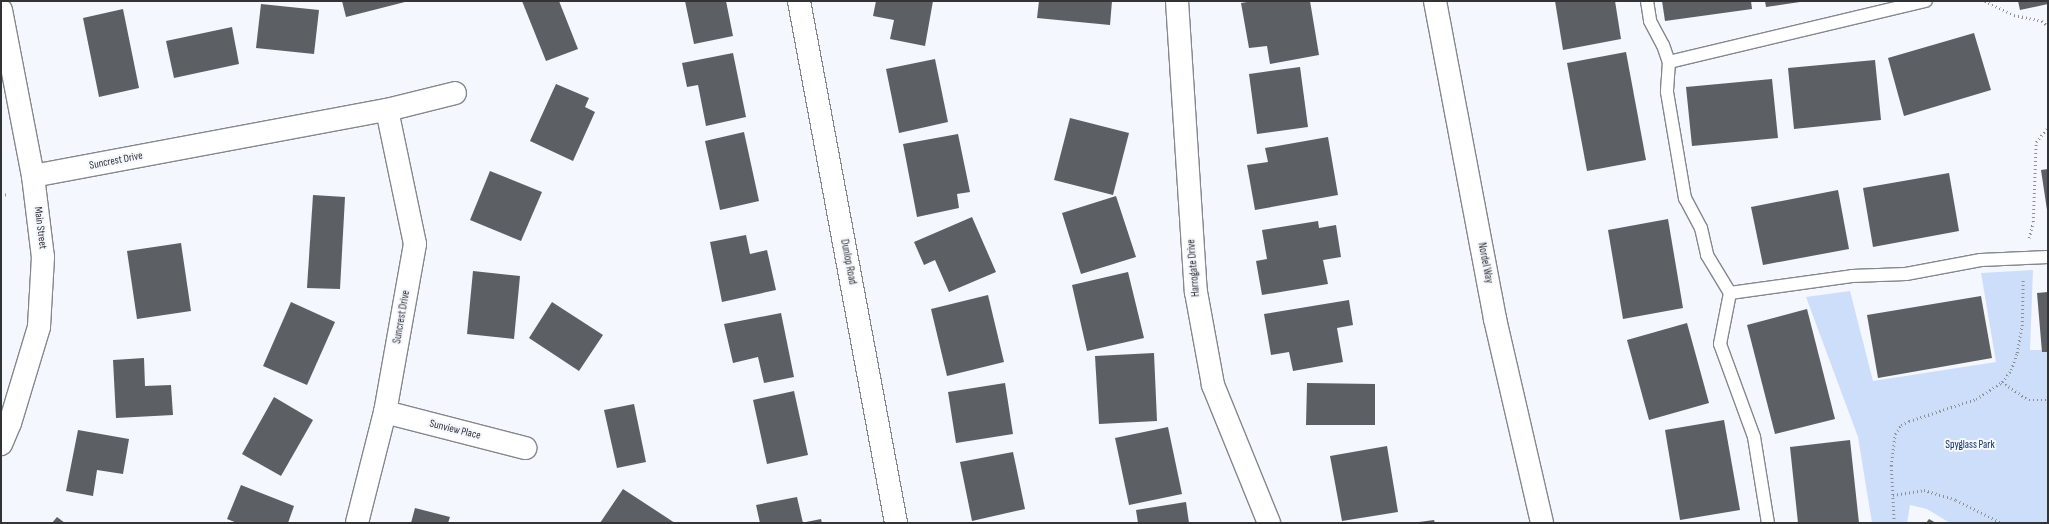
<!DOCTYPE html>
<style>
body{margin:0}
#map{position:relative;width:2049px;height:524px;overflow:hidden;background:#f4f7fd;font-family:"Sofia Sans Condensed",sans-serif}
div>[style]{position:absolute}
.green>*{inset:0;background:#cddefa}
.building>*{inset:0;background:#5c5f64}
.path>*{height:2.5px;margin-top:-1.25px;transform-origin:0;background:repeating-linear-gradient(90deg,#8e9094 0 1px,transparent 0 4px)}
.roads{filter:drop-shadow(1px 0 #84878c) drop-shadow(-1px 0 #84878c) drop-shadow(0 1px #84878c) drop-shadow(0 -1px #84878c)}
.lane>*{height:12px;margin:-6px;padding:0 6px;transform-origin:6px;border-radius:6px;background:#fff}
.street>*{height:22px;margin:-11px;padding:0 11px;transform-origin:11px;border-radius:11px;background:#fff}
.secondary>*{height:22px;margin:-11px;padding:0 11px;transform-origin:11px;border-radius:11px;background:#fff}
span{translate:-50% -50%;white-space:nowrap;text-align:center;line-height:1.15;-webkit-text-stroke:4px #f4f7fd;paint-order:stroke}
.street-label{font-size:11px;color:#323335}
.park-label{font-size:11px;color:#123061}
.frame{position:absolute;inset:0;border:2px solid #323335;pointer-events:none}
</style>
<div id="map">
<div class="green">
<i style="clip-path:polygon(2033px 270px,2030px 350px,2048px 350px,2048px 523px,1950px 523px,1927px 509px,1910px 505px,1907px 523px,1872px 523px,1858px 437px,1806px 297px,1850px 291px,1873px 381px,1996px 362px,1981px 273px)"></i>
</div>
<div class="building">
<i style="clip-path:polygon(342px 1px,405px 1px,405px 2px,346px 17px)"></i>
<i style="clip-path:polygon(522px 1px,559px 1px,578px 49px,546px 61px)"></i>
<i style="clip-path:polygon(685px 1px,726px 1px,733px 36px,694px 44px)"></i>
<i style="clip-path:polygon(876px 1px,933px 1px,925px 46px,890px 39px,894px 20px,873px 16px)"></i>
<i style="clip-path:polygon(1039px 1px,1112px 1px,1110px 25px,1037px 18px)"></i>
<i style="clip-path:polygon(1253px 1px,1310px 1px,1319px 55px,1270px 64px,1267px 46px,1249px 48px,1241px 3px)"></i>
<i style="clip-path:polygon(1555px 1px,1615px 1px,1621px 39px,1563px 50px)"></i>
<i style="clip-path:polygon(1662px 1px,1751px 1px,1752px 9px,1665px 21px)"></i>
<i style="clip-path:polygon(1765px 1px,1800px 1px,1800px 2px,1766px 7px)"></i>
<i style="clip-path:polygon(2018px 1px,2048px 1px,2048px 4px,2020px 10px)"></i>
<i style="clip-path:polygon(261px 4px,319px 10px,314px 54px,256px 48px)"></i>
<i style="clip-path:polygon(123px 9px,139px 88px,99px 97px,83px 18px)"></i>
<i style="clip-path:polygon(232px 27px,239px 64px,174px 78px,166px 41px)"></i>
<i style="clip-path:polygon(1974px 33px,1991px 90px,1904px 116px,1888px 58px)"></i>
<i style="clip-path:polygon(1626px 52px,1646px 160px,1587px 171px,1567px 63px)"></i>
<i style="clip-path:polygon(733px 53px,746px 117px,706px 126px,698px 85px,687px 87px,682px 63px)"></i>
<i style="clip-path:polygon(935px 59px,948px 122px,899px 133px,886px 69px)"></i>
<i style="clip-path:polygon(1875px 60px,1881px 120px,1794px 129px,1788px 68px)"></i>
<i style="clip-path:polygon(1300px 67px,1308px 127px,1257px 134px,1249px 74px)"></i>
<i style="clip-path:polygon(1772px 79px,1778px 138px,1692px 146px,1686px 87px)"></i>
<i style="clip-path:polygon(556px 84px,589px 98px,585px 107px,595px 112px,573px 161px,530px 141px)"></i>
<i style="clip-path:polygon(1070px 118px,1129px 133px,1113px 195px,1054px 180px)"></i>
<i style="clip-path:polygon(744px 132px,759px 201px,720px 210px,705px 141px)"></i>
<i style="clip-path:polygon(958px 134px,970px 192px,957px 194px,959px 208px,917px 217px,903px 144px)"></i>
<i style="clip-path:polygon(1328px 137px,1338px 195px,1255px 210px,1247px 165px,1268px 162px,1265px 148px)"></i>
<i style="clip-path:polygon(2048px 169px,2048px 210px,2047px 210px,2041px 170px)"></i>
<i style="clip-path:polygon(490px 171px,542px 192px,521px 241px,470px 220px)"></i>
<i style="clip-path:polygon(1949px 173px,1959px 231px,1873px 247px,1863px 188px)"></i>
<i style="clip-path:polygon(1838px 190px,1849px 249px,1763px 265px,1751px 207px)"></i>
<i style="clip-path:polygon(313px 195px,345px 197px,340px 289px,307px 288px)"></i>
<i style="clip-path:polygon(1116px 196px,1136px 257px,1081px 274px,1062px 213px)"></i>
<i style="clip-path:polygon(972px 217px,996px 272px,949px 292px,935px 260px,924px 265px,914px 242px)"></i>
<i style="clip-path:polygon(1668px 219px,1683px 308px,1623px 319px,1608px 230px)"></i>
<i style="clip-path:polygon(1318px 221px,1319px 228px,1336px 225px,1341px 257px,1323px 260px,1328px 284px,1262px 295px,1256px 261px,1267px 259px,1262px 230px)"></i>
<i style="clip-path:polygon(746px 235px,750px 254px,767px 250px,776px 290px,722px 302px,710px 242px)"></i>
<i style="clip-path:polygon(181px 243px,191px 311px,137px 319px,127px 251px)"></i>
<i style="clip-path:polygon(473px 271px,520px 276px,514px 339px,467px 334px)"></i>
<i style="clip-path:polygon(1128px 272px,1144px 338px,1087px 351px,1072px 285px)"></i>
<i style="clip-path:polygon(2048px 292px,2048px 352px,2042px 352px,2037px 293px)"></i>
<i style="clip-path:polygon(988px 295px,1004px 362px,947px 376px,931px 309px)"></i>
<i style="clip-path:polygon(1981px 296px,1992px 358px,1878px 378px,1867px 315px)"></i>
<i style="clip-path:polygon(1349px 300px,1353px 325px,1337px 328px,1343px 362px,1293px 371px,1289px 352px,1271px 355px,1264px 314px)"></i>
<i style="clip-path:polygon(291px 302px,335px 322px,307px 385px,263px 366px)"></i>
<i style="clip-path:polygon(552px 302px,603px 335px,579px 371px,529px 338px)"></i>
<i style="clip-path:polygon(1807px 309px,1835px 419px,1775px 434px,1747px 325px)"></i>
<i style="clip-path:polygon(781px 313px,794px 377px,764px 383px,758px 357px,733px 363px,724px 324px)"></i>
<i style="clip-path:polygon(1687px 323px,1709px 403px,1649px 420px,1627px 340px)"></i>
<i style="clip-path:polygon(1154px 353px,1157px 421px,1099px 424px,1095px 356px)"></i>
<i style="clip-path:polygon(144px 358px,145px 386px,171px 385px,173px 415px,116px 418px,113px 360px)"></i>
<i style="clip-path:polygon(1005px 383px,1013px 434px,956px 443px,948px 392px)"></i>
<i style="clip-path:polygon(1307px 383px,1375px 384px,1375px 425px,1306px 425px)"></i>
<i style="clip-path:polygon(794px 391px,808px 455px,767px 464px,753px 400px)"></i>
<i style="clip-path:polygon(274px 397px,313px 420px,281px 476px,242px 454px)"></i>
<i style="clip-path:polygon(634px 404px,646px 462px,617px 468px,604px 410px)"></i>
<i style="clip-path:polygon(1724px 420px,1740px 510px,1680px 520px,1665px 430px)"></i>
<i style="clip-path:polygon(1168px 427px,1182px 494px,1129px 505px,1115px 438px)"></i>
<i style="clip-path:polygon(78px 430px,129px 439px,123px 474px,97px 470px,93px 496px,66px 491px)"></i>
<i style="clip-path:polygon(1850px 440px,1859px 523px,1798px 523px,1790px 447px)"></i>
<i style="clip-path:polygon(1387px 446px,1398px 512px,1342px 521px,1330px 456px)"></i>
<i style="clip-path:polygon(1013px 452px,1025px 509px,972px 521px,960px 462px)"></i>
<i style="clip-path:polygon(241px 485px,294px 506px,288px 523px,237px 523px,227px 519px)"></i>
<i style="clip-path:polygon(623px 489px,675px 523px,600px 523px)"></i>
<i style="clip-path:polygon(797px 497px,803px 523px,760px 523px,756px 505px)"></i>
<i style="clip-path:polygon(1186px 502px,1189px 523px,1138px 523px,1136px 510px)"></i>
<i style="clip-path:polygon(415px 508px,450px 517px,448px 523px,411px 523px)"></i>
<i style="clip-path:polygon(57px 517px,65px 523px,52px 523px)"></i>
<i style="clip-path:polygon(821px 519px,822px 523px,806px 523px,806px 522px)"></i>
<i style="clip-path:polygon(1929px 519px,1936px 523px,1926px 523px)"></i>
<i style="clip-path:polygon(1434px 520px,1435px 523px,1419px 523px,1419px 522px)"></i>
</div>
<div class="path">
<i style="left:1985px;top:1px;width:32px;rotate:26deg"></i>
<i style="left:2014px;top:15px;width:29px;rotate:12deg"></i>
<i style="left:2042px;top:21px;width:8px;rotate:40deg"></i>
<i style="left:1px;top:195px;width:8px;rotate:-7deg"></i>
<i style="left:2029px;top:238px;width:16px;rotate:-76deg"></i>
<i style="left:2033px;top:222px;width:80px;rotate:-87.9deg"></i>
<i style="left:2036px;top:142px;width:19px;rotate:-51deg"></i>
<i style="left:2002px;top:382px;width:32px;rotate:34deg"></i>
<i style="left:2029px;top:400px;width:19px"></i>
<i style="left:1893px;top:495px;width:31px;rotate:-9deg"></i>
<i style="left:1924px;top:490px;width:34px;rotate:17deg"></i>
<i style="left:1956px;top:500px;width:51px;rotate:26.6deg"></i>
<i style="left:1894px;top:523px;width:57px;rotate:-93deg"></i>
<i style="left:1891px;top:466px;width:32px;rotate:-83deg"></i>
<i style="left:1895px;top:434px;width:11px;rotate:-56deg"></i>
<i style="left:1901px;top:425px;width:9px;rotate:-27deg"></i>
<i style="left:1909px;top:421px;width:71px;rotate:-18.2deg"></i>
<i style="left:1976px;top:399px;width:31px;rotate:-33deg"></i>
<i style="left:2002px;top:382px;width:15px;rotate:-53deg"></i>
<i style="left:2011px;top:370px;width:18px;rotate:-71deg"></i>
<i style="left:2017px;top:353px;width:27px;rotate:-80deg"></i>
<i style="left:2022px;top:326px;width:48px;rotate:-88.8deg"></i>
</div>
<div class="roads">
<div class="lane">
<i style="left:1647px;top:1px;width:20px;rotate:81deg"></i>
<i style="left:1650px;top:21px;width:27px;rotate:62deg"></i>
<i style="left:1663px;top:45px;width:18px;rotate:71deg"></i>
<i style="left:1669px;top:62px;width:30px;rotate:94deg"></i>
<i style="left:1667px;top:92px;width:108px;rotate:80.4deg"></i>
<i style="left:1685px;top:198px;width:34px;rotate:62deg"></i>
<i style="left:1701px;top:228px;width:28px;rotate:77deg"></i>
<i style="left:1707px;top:255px;width:44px;rotate:58.8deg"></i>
<i style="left:1730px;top:293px;width:52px;rotate:101.1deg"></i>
<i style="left:1720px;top:344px;width:99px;rotate:69.9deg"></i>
<i style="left:1754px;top:437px;width:87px;rotate:80.8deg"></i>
<i style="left:1669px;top:62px;width:264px;rotate:-13.4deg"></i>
<i style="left:1730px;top:293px;width:123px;rotate:-7.9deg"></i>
<i style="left:1852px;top:276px;width:54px;rotate:-2.1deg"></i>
<i style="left:1906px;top:274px;width:76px;rotate:-10.6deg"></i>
<i style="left:1981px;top:260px;width:67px;rotate:-2.6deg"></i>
</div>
<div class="street">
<i style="left:1177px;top:1px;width:292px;rotate:86.3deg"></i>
<i style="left:1196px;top:292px;width:95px;rotate:79.6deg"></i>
<i style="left:1213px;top:385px;width:149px;rotate:67.9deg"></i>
<i style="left:1px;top:10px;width:169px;rotate:79.1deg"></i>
<i style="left:33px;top:176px;width:82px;rotate:83deg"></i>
<i style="left:43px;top:257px;width:70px;rotate:93.3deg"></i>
<i style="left:39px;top:327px;width:100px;rotate:106.8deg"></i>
<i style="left:10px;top:423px;width:23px;rotate:113deg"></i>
<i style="left:387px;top:110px;width:70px;rotate:-14deg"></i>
<i style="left:33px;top:176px;width:360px;rotate:-10.6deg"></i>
<i style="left:387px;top:110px;width:137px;rotate:78.2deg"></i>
<i style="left:415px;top:244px;width:171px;rotate:100.1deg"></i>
<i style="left:385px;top:412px;width:114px;rotate:104.2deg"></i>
<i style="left:385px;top:412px;width:145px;rotate:14.4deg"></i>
</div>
<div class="secondary">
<i style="left:799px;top:1px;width:531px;rotate:79.47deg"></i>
<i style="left:1435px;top:1px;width:324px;rotate:79.3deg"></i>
<i style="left:1495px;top:319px;width:209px;rotate:77deg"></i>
</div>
</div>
<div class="street-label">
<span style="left:116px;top:161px;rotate:-11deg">Suncrest Drive</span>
<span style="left:40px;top:228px;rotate:83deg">Main Street</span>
<span style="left:848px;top:262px;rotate:79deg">Dunlop Road</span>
<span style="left:1485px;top:263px;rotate:79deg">Nordel Way</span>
<span style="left:1194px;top:268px;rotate:-95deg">Harrogate Drive</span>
<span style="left:402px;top:317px;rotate:-80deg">Suncrest Drive</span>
<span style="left:455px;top:430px;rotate:14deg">Sunview Place</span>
</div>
<div class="park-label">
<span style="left:1970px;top:445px">Spyglass Park</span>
</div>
<div class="frame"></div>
</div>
